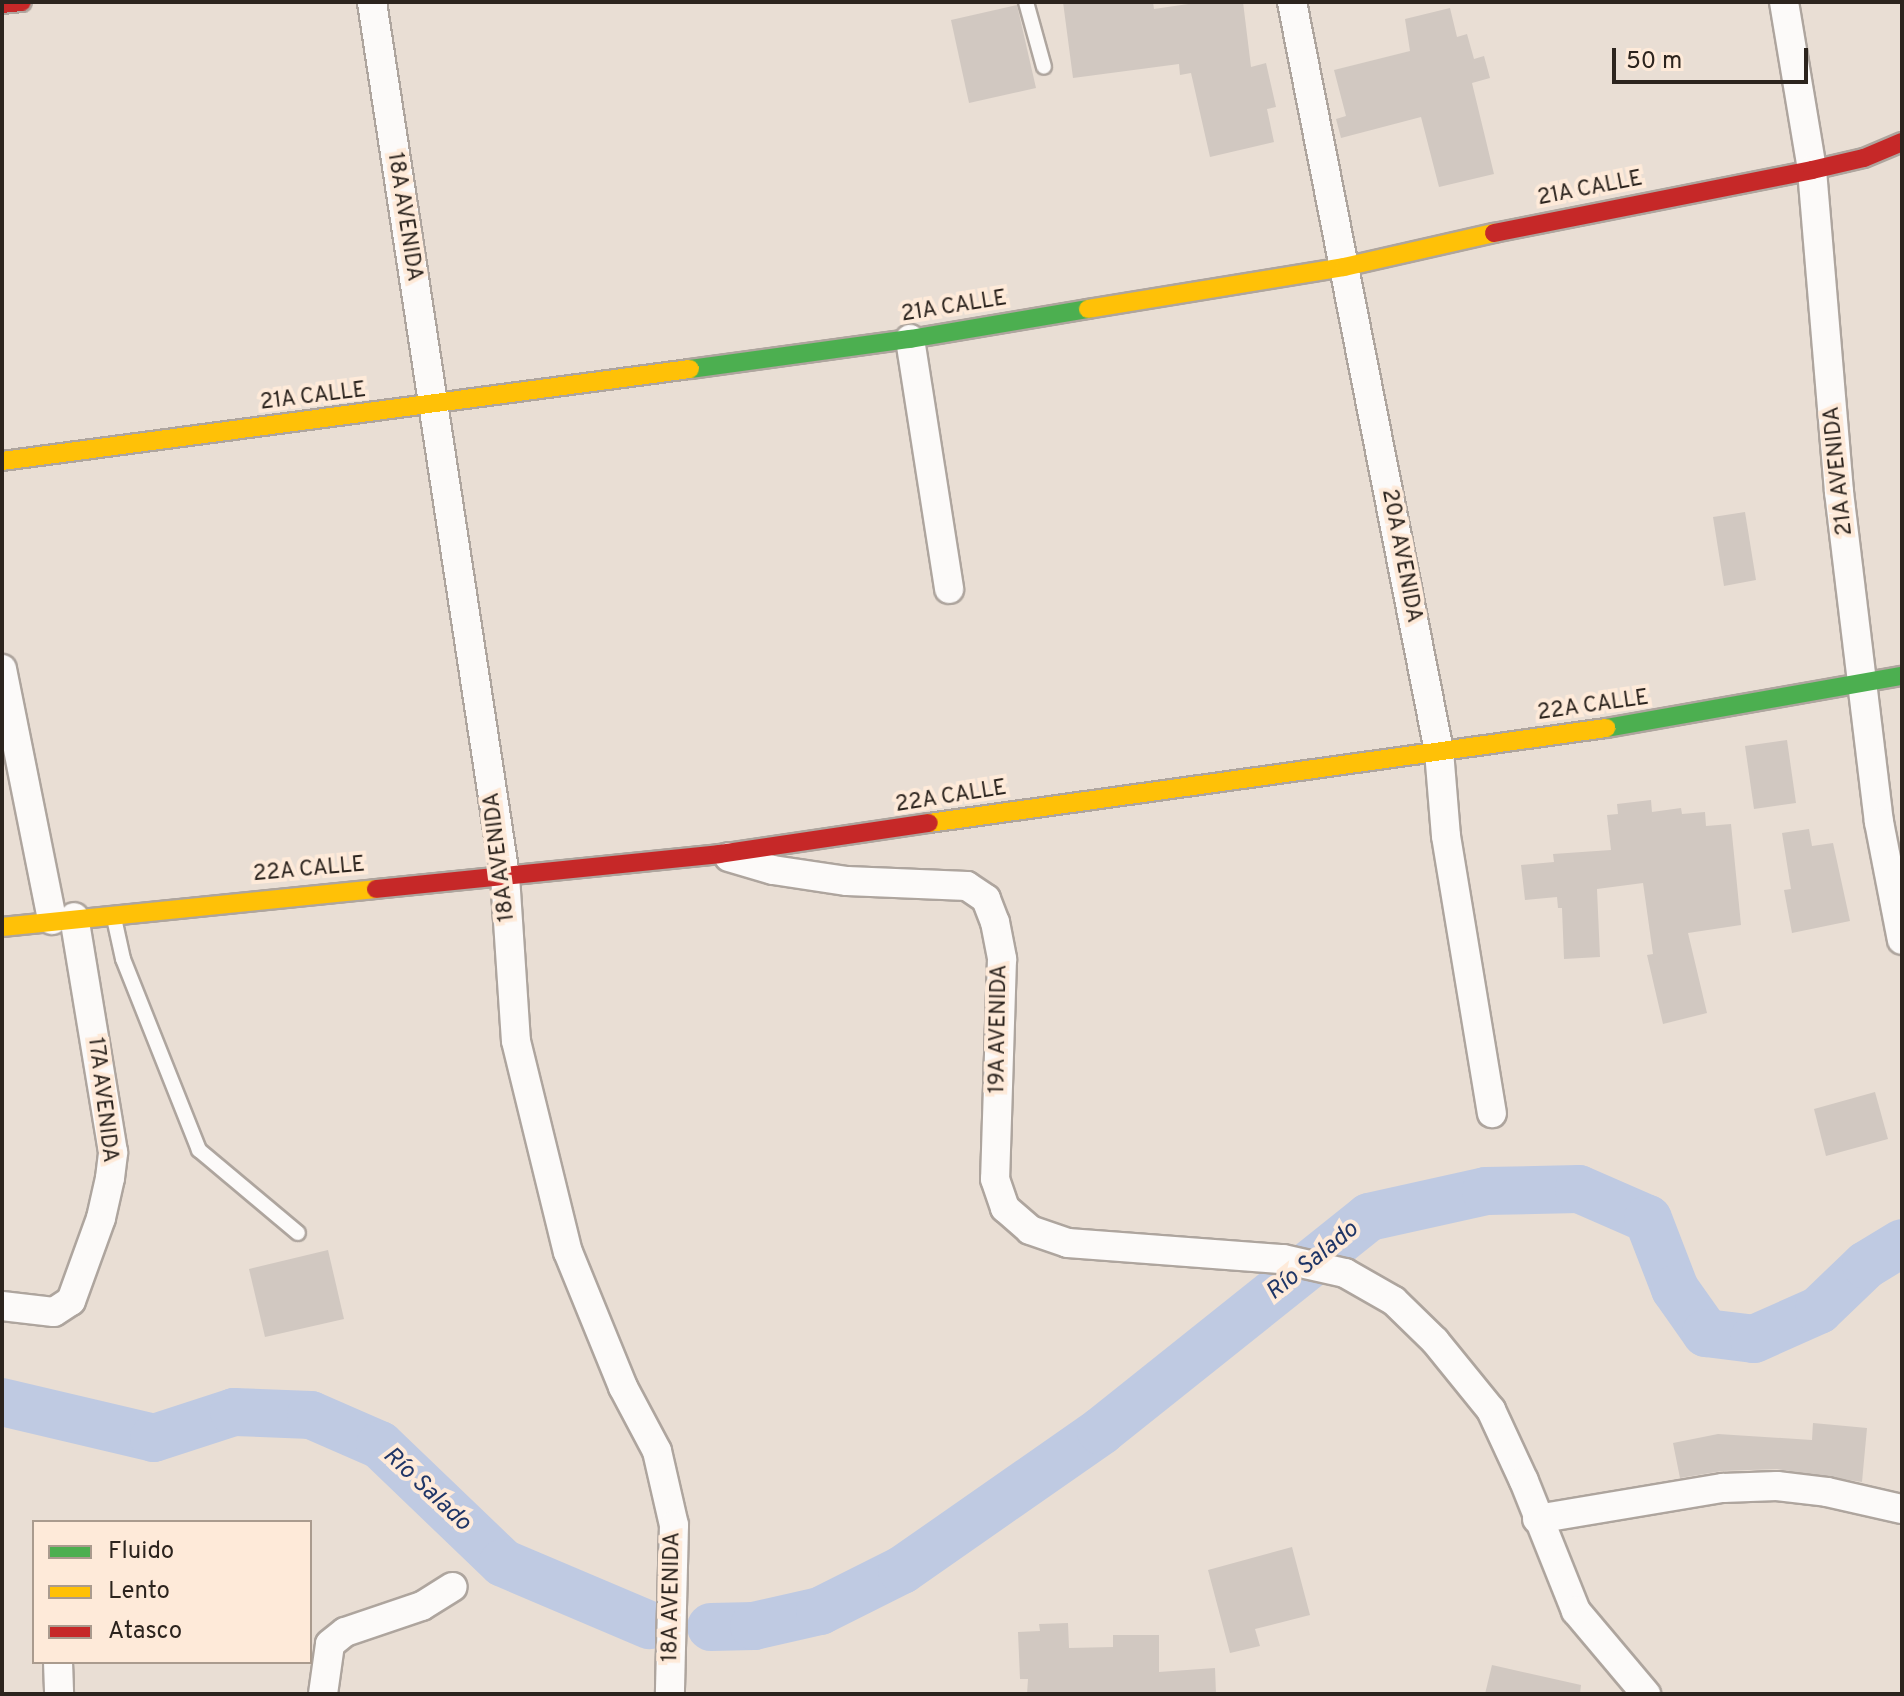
<!DOCTYPE html>
<meta charset="utf-8">
<style>
body{margin:0}
#map{position:relative;width:1904px;height:1696px;overflow:hidden;background:#e9ded4;font-family:Overpass,sans-serif}
div>[style]{position:absolute}
.river>*{height:48px;margin:-24px;padding:0 24px;transform-origin:24px;border-radius:24px;background:#bfcae2}
.building>*{inset:0;background:#d1c8c1}
.roads{filter:drop-shadow(2px 0 #aea59e) drop-shadow(-2px 0 #aea59e) drop-shadow(0 2px #aea59e) drop-shadow(0 -2px #aea59e)}
.lane>*{height:14px;margin:-7px;padding:0 7px;transform-origin:7px;border-radius:7px;background:#fcfaf9}
.street>*{height:28px;margin:-14px;padding:0 14px;transform-origin:14px;border-radius:14px;background:#fcfaf9}
.fast>*{height:18px;margin:-9px;padding:0 9px;transform-origin:9px;border-radius:9px;background:#4caf50}
.slow>*{height:18px;margin:-9px;padding:0 9px;transform-origin:9px;border-radius:9px;background:#ffc107}
.jam>*{height:18px;margin:-9px;padding:0 9px;transform-origin:9px;border-radius:9px;background:#c62828}
span{translate:-50% -50%;white-space:nowrap;text-align:center;line-height:1.15;-webkit-text-stroke:8px #feead9;paint-order:stroke}
.street-label{font-size:22px;color:#2c241e}
.water-label{font-size:24px;color:#1f3566;font-style:italic}
.frame{position:absolute;inset:0;border:4px solid #2c241e;pointer-events:none}
.legend{position:absolute;left:32px;top:1520px;width:280px;height:144px;box-sizing:border-box;background:#feead9;border:2px solid #aa9b8e;margin:0;padding:10px 14px;list-style:none;font-size:24px;color:#2c241e}
.legend li{display:flex;align-items:center;gap:16px;height:40px}
.legend b{width:40px;border:2px solid #aa9b8e}
.scale{position:absolute;left:1612px;top:48px;width:196px;height:36px;box-sizing:border-box;border:4px solid #2c241e;border-top:0;padding-left:10px;font-size:24px;line-height:28px;white-space:nowrap;color:#2c241e;-webkit-text-stroke:6px #feead9;paint-order:stroke}
</style>
<div id="map">
<div class="river">
<i style="left:2px;top:1402px;width:156px;rotate:13.3deg"></i>
<i style="left:154px;top:1438px;width:84px;rotate:-18deg"></i>
<i style="left:234px;top:1412px;width:77px;rotate:2.2deg"></i>
<i style="left:311px;top:1415px;width:75px;rotate:23.5deg"></i>
<i style="left:380px;top:1445px;width:170px;rotate:43.8deg"></i>
<i style="left:503px;top:1563px;width:159px;rotate:23deg"></i>
<i style="left:711px;top:1627px;width:43px;rotate:-1.3deg"></i>
<i style="left:754px;top:1626px;width:68px;rotate:-12.8deg"></i>
<i style="left:820px;top:1611px;width:92px;rotate:-26.6deg"></i>
<i style="left:902px;top:1570px;width:243px;rotate:-34.9deg"></i>
<i style="left:1101px;top:1431px;width:343px;rotate:-38.6deg"></i>
<i style="left:1369px;top:1217px;width:120px;rotate:-12.5deg"></i>
<i style="left:1486px;top:1191px;width:93px;rotate:-1.2deg"></i>
<i style="left:1579px;top:1189px;width:75px;rotate:23.5deg"></i>
<i style="left:1648px;top:1219px;width:75px;rotate:68.9deg"></i>
<i style="left:1675px;top:1289px;width:54px;rotate:54.8deg"></i>
<i style="left:1706px;top:1333px;width:48px;rotate:7.1deg"></i>
<i style="left:1754px;top:1339px;width:71px;rotate:-24deg"></i>
<i style="left:1819px;top:1310px;width:65px;rotate:-43.8deg"></i>
<i style="left:1866px;top:1265px;width:42px;rotate:-31.4deg"></i>
</div>
<div class="building">
<i style="clip-path:polygon(1063px 2px,1153px 2px,1154px 9px,1202px 2px,1243px 2px,1251px 67px,1266px 63px,1276px 107px,1267px 109px,1274px 142px,1210px 157px,1191px 73px,1180px 75px,1179px 64px,1073px 78px)"></i>
<i style="clip-path:polygon(1017px 5px,1036px 88px,969px 103px,951px 20px)"></i>
<i style="clip-path:polygon(1450px 8px,1457px 37px,1467px 34px,1474px 59px,1484px 56px,1490px 78px,1472px 83px,1494px 174px,1439px 187px,1421px 117px,1341px 138px,1336px 119px,1346px 116px,1334px 70px,1410px 51px,1405px 19px)"></i>
<i style="clip-path:polygon(1745px 512px,1756px 580px,1724px 586px,1713px 517px)"></i>
<i style="clip-path:polygon(1787px 740px,1796px 803px,1754px 809px,1745px 746px)"></i>
<i style="clip-path:polygon(1651px 800px,1652px 812px,1681px 808px,1682px 814px,1705px 812px,1706px 826px,1731px 824px,1741px 925px,1688px 933px,1707px 1013px,1663px 1024px,1647px 955px,1653px 954px,1643px 883px,1597px 889px,1600px 957px,1564px 959px,1562px 908px,1558px 908px,1557px 897px,1525px 900px,1521px 865px,1554px 862px,1553px 854px,1611px 850px,1607px 815px,1618px 814px,1617px 804px)"></i>
<i style="clip-path:polygon(1809px 829px,1812px 846px,1833px 843px,1850px 921px,1792px 933px,1784px 890px,1791px 889px,1782px 833px)"></i>
<i style="clip-path:polygon(1875px 1092px,1888px 1139px,1826px 1156px,1814px 1109px)"></i>
<i style="clip-path:polygon(328px 1250px,344px 1319px,265px 1337px,249px 1269px)"></i>
<i style="clip-path:polygon(1813px 1423px,1867px 1428px,1862px 1482px,1777px 1469px,1722px 1471px,1680px 1478px,1673px 1443px,1718px 1434px,1812px 1440px)"></i>
<i style="clip-path:polygon(1292px 1547px,1310px 1615px,1255px 1629px,1260px 1646px,1230px 1653px,1208px 1570px)"></i>
<i style="clip-path:polygon(1068px 1623px,1069px 1648px,1113px 1647px,1113px 1635px,1159px 1635px,1159px 1672px,1215px 1668px,1216px 1694px,1027px 1694px,1028px 1679px,1020px 1679px,1018px 1632px,1040px 1631px,1039px 1624px)"></i>
<i style="clip-path:polygon(1492px 1665px,1581px 1685px,1580px 1694px,1485px 1694px)"></i>
</div>
<div class="roads">
<div class="lane">
<i style="left:1026px;top:2px;width:67px;rotate:74.5deg"></i>
<i style="left:114px;top:918px;width:42px;rotate:77.6deg"></i>
<i style="left:123px;top:959px;width:206px;rotate:68.3deg"></i>
<i style="left:199px;top:1150px;width:129px;rotate:40deg"></i>
</div>
<div class="street">
<i style="left:372px;top:2px;width:884px;rotate:81.35deg"></i>
<i style="left:505px;top:876px;width:165px;rotate:86.2deg"></i>
<i style="left:516px;top:1041px;width:217px;rotate:76.2deg"></i>
<i style="left:568px;top:1252px;width:146px;rotate:67.8deg"></i>
<i style="left:623px;top:1387px;width:72px;rotate:62deg"></i>
<i style="left:657px;top:1451px;width:76px;rotate:77.1deg"></i>
<i style="left:674px;top:1525px;width:169px;rotate:91.4deg"></i>
<i style="left:1292px;top:2px;width:763px;rotate:78.9deg"></i>
<i style="left:1439px;top:751px;width:85px;rotate:85.3deg"></i>
<i style="left:1446px;top:836px;width:281px;rotate:80.6deg"></i>
<i style="left:1784px;top:2px;width:170px;rotate:80.5deg"></i>
<i style="left:1812px;top:170px;width:323px;rotate:85.2deg"></i>
<i style="left:1839px;top:492px;width:332px;rotate:83.1deg"></i>
<i style="left:1879px;top:822px;width:120px;rotate:79deg"></i>
<i style="left:910px;top:339px;width:253px;rotate:81.1deg"></i>
<i style="left:2px;top:669px;width:256px;rotate:78.7deg"></i>
<i style="left:729px;top:857px;width:46px;rotate:16.5deg"></i>
<i style="left:773px;top:870px;width:75px;rotate:8.5deg"></i>
<i style="left:847px;top:881px;width:120px;rotate:2.4deg"></i>
<i style="left:967px;top:886px;width:23px;rotate:34deg"></i>
<i style="left:986px;top:899px;width:25px;rotate:69deg"></i>
<i style="left:995px;top:922px;width:38px;rotate:79deg"></i>
<i style="left:1002px;top:959px;width:220px;rotate:91.8deg"></i>
<i style="left:995px;top:1179px;width:31px;rotate:71deg"></i>
<i style="left:1005px;top:1208px;width:33px;rotate:41deg"></i>
<i style="left:1030px;top:1230px;width:40px;rotate:18.9deg"></i>
<i style="left:1068px;top:1243px;width:216px;rotate:4.3deg"></i>
<i style="left:1283px;top:1259px;width:64px;rotate:12.7deg"></i>
<i style="left:1345px;top:1273px;width:56px;rotate:29.7deg"></i>
<i style="left:1394px;top:1301px;width:57px;rotate:44.3deg"></i>
<i style="left:1435px;top:1341px;width:89px;rotate:50.9deg"></i>
<i style="left:1491px;top:1410px;width:78px;rotate:65.1deg"></i>
<i style="left:1524px;top:1481px;width:140px;rotate:68.2deg"></i>
<i style="left:1576px;top:1611px;width:109px;rotate:49.9deg"></i>
<i style="left:2px;top:1306px;width:52px;rotate:6.6deg"></i>
<i style="left:54px;top:1312px;width:20px;rotate:-33deg"></i>
<i style="left:71px;top:1301px;width:88px;rotate:-70.1deg"></i>
<i style="left:101px;top:1218px;width:41px;rotate:-77.3deg"></i>
<i style="left:110px;top:1178px;width:26px;rotate:-83deg"></i>
<i style="left:113px;top:1152px;width:238px;rotate:-99.4deg"></i>
<i style="left:1537px;top:1519px;width:189px;rotate:-9.5deg"></i>
<i style="left:1723px;top:1488px;width:54px;rotate:-2.1deg"></i>
<i style="left:1777px;top:1486px;width:50px;rotate:6.8deg"></i>
<i style="left:1827px;top:1492px;width:77px;rotate:12.8deg"></i>
<i style="left:58px;top:1662px;width:32px;rotate:88deg"></i>
<i style="left:323px;top:1694px;width:50px;rotate:-82deg"></i>
<i style="left:330px;top:1644px;width:19px;rotate:-39deg"></i>
<i style="left:345px;top:1632px;width:81px;rotate:-18.7deg"></i>
<i style="left:422px;top:1606px;width:36px;rotate:-32deg"></i>
</div>
<div class="fast">
<i style="left:690px;top:369px;width:222px;rotate:-7.8deg"></i>
<i style="left:910px;top:339px;width:181px;rotate:-9.6deg"></i>
<i style="left:1606px;top:728px;width:301px;rotate:-10deg"></i>
</div>
<div class="slow">
<i style="left:1088px;top:309px;width:259px;rotate:-9.3deg"></i>
<i style="left:1344px;top:267px;width:154px;rotate:-12.8deg"></i>
<i style="left:2px;top:461px;width:694px;rotate:-7.62deg"></i>
<i style="left:929px;top:823px;width:684px;rotate:-7.99deg"></i>
<i style="left:2px;top:927px;width:376px;rotate:-5.8deg"></i>
</div>
<div class="jam">
<i style="left:2px;top:4px;width:20px;rotate:-6deg"></i>
<i style="left:1494px;top:233px;width:324px;rotate:-11.2deg"></i>
<i style="left:1812px;top:170px;width:53px;rotate:-13deg"></i>
<i style="left:1864px;top:158px;width:41px;rotate:-22.8deg"></i>
<i style="left:376px;top:889px;width:345px;rotate:-5.8deg"></i>
<i style="left:719px;top:854px;width:212px;rotate:-8.4deg"></i>
</div>
</div>
<div class="street-label">
<span style="left:1590px;top:189px;rotate:-11deg">21A CALLE</span>
<span style="left:404px;top:217px;rotate:81deg">18A AVENIDA</span>
<span style="left:954px;top:307px;rotate:-9deg">21A CALLE</span>
<span style="left:313px;top:397px;rotate:-7deg">21A CALLE</span>
<span style="left:1839px;top:471px;rotate:-96deg">21A AVENIDA</span>
<span style="left:1401px;top:556px;rotate:79deg">20A AVENIDA</span>
<span style="left:1593px;top:706px;rotate:-8deg">22A CALLE</span>
<span style="left:951px;top:797px;rotate:-9deg">22A CALLE</span>
<span style="left:500px;top:857px;rotate:-97deg">18A AVENIDA</span>
<span style="left:309px;top:870px;rotate:-5deg">22A CALLE</span>
<span style="left:999px;top:1029px;rotate:-89deg">19A AVENIDA</span>
<span style="left:102px;top:1100px;rotate:83deg">17A AVENIDA</span>
<span style="left:672px;top:1597px;rotate:-89deg">18A AVENIDA</span>
</div>
<div class="water-label">
<span style="left:1313px;top:1262px;rotate:-39deg">Río Salado</span>
<span style="left:426px;top:1490px;rotate:43deg">Río Salado</span>
</div>
<div class="frame"></div>
<ul class="legend">
<li><b style="height:10px;background:#4caf50"></b>Fluido</li>
<li><b style="height:10px;background:#ffc107"></b>Lento</li>
<li><b style="height:10px;background:#c62828"></b>Atasco</li>
</ul>
<div class="scale">50 m</div>
</div>
